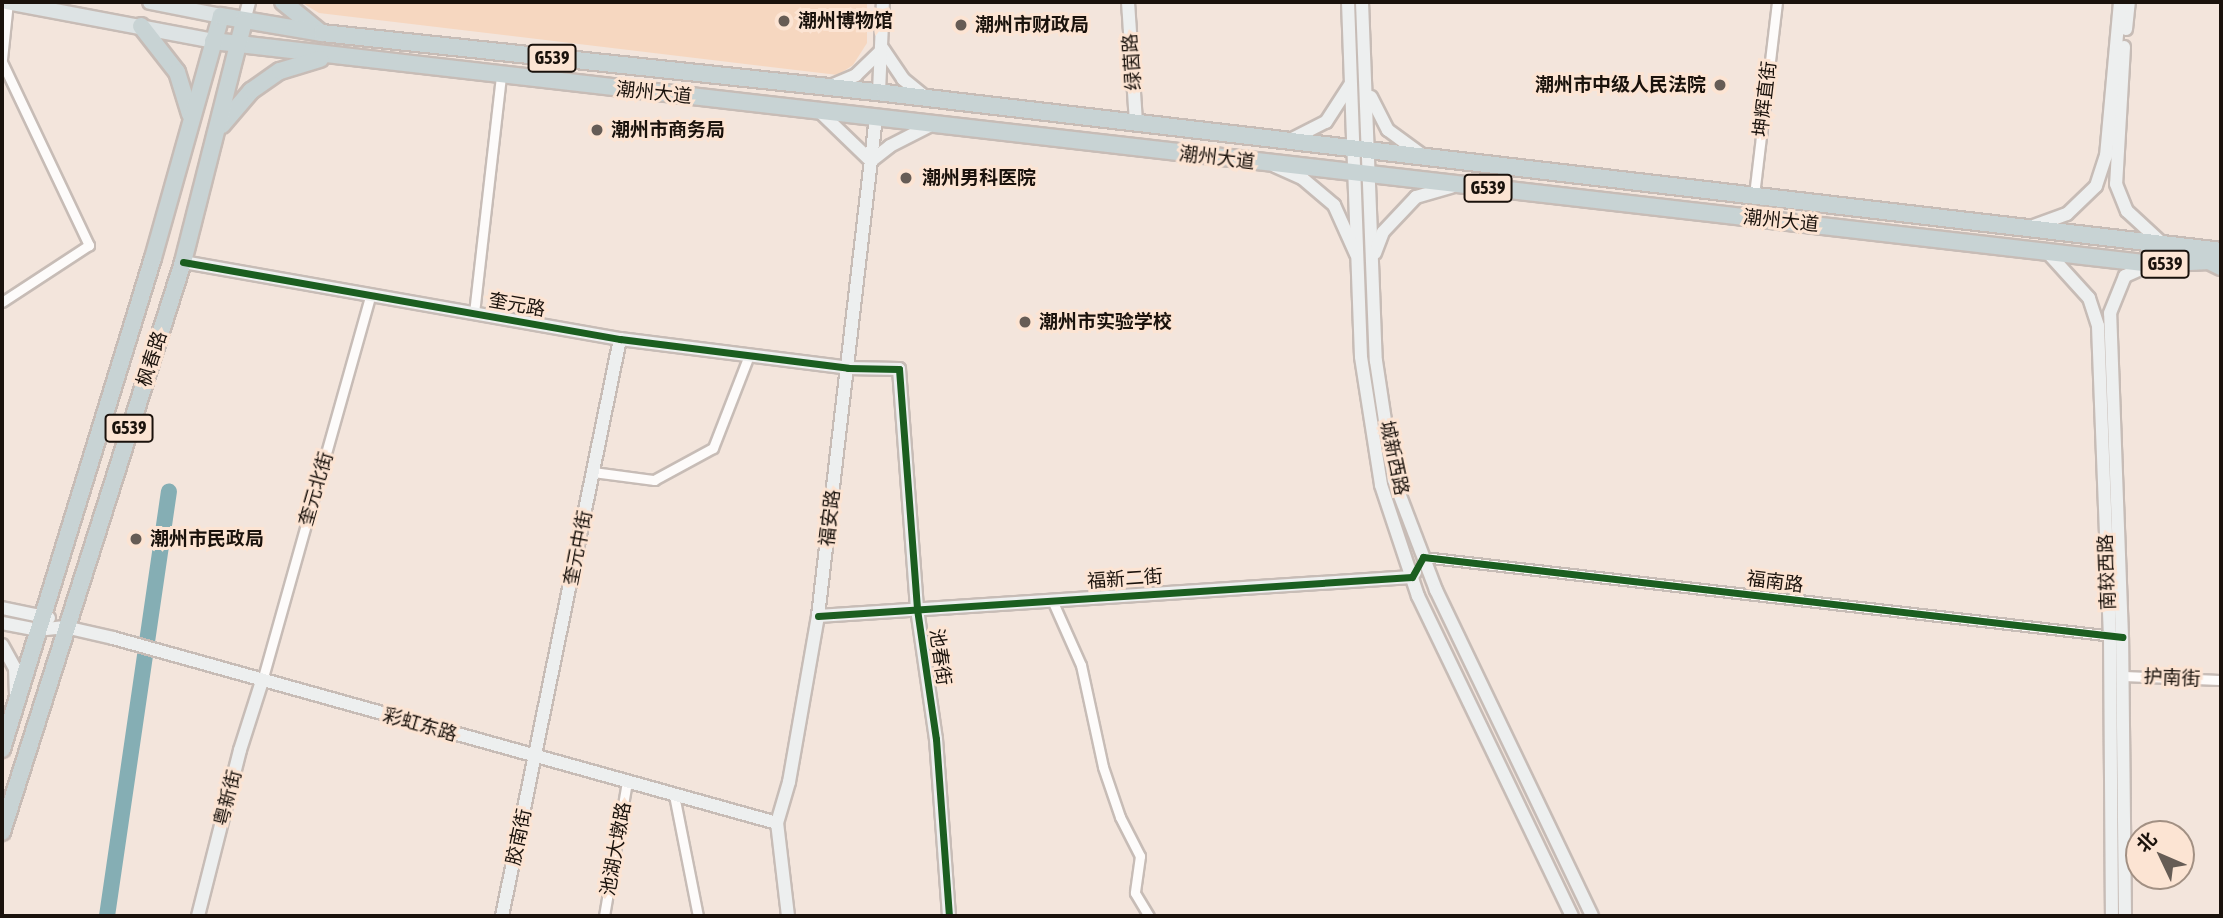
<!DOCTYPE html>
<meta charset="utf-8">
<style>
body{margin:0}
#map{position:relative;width:2223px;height:918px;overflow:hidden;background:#f3e5dc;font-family:"Asap Condensed","Noto Sans SC",sans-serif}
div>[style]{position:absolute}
.green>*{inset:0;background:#f6d7c0}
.river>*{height:16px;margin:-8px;padding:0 8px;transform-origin:8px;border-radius:8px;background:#85aeb4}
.roads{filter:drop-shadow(2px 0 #c7bcb6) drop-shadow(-2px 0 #c7bcb6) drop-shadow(0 2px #c7bcb6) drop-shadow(0 -2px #c7bcb6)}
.street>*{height:9px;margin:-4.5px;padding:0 4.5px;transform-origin:4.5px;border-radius:4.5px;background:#fdfbfa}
.secondary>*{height:12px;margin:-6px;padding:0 6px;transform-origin:6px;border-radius:6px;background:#edefef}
.primary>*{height:14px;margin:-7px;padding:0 7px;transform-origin:7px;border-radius:7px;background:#dde3e4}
.highway>*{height:16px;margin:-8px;padding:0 8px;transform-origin:8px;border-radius:8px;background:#c8d3d4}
.cycleway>*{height:7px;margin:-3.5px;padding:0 3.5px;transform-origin:3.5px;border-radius:3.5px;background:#1b5e20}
.dots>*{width:19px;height:19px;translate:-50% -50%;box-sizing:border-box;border:4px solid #fce4d3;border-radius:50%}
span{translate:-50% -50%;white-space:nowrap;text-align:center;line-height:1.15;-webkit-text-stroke:6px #fce4d3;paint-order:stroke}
.shield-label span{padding:2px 5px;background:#fce4d3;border:2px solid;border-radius:5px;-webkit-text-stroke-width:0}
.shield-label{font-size:18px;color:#1a120c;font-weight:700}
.poi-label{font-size:19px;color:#1a120c;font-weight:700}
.left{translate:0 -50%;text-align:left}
.right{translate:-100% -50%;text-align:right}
.street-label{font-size:19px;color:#1a120c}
.frame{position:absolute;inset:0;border:4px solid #1a120c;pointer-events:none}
.north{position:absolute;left:2125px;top:820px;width:70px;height:70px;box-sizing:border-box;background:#fce4d3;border:2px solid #a29083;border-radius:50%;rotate:314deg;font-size:19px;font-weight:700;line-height:28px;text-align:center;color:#1a120c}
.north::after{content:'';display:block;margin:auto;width:24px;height:32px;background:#665c55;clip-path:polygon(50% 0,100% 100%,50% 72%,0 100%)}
</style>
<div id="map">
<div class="green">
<i style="clip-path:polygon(301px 2px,867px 2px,867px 43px,853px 65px,838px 75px,319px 13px)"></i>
</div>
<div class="river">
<i style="left:107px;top:916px;width:429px;rotate:-81.7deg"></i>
</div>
<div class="roads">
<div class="street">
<i style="left:2px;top:59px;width:57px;rotate:-84deg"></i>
<i style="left:2px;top:62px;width:203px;rotate:64.6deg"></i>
<i style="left:89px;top:245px;width:104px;rotate:146.8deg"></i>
<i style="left:1754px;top:195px;width:194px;rotate:-83.2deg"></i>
<i style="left:474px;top:313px;width:239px;rotate:-83.5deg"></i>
<i style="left:593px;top:472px;width:62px;rotate:7.5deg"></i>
<i style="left:654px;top:480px;width:67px;rotate:-28.5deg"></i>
<i style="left:713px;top:448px;width:100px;rotate:-68.8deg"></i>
<i style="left:1423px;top:557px;width:695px;rotate:6.53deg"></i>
<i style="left:1052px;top:600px;width:71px;rotate:66deg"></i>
<i style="left:1081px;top:665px;width:104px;rotate:77.8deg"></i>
<i style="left:1103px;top:767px;width:53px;rotate:71.2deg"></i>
<i style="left:1120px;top:817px;width:44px;rotate:62.9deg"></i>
<i style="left:1140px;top:856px;width:37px;rotate:98deg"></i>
<i style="left:1135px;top:893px;width:27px;rotate:59deg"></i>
<i style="left:2122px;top:676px;width:99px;rotate:2.3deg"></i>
<i style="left:262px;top:681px;width:398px;rotate:-74.3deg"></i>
<i style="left:674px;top:795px;width:123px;rotate:78.8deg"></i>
<i style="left:604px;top:916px;width:136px;rotate:-80.3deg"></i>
</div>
<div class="secondary">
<i style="left:1128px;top:2px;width:121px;rotate:86.2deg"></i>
<i style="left:1348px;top:2px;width:355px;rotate:87.9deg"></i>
<i style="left:1361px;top:357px;width:130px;rotate:81.1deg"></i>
<i style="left:1381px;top:485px;width:117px;rotate:71.6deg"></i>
<i style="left:1418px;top:596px;width:355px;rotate:64.3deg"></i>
<i style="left:1362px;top:2px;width:359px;rotate:87.8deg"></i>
<i style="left:1376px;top:361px;width:120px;rotate:81.4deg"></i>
<i style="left:1394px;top:480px;width:118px;rotate:69.1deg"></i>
<i style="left:1436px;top:590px;width:361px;rotate:64.4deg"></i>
<i style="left:244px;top:21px;width:20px;rotate:-75deg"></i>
<i style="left:2126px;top:29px;width:27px;rotate:-84deg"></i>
<i style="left:2124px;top:47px;width:137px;rotate:93.3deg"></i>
<i style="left:2116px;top:184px;width:29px;rotate:68deg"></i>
<i style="left:2127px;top:211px;width:50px;rotate:42.6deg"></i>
<i style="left:833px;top:85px;width:25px;rotate:-23deg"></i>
<i style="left:856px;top:75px;width:37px;rotate:-44deg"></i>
<i style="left:883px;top:49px;width:36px;rotate:56deg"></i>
<i style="left:903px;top:79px;width:28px;rotate:39deg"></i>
<i style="left:879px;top:92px;width:90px;rotate:-87.5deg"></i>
<i style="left:1371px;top:97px;width:37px;rotate:63deg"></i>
<i style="left:1388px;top:130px;width:42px;rotate:36.3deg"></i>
<i style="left:818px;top:110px;width:74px;rotate:43.9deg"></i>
<i style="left:871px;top:161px;width:24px;rotate:-38deg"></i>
<i style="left:890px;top:146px;width:48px;rotate:-27.1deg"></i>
<i style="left:1292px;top:139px;width:38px;rotate:-27deg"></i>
<i style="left:1326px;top:122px;width:44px;rotate:-57deg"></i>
<i style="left:1275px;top:166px;width:30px;rotate:24deg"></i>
<i style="left:1302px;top:178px;width:42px;rotate:40.2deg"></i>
<i style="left:1334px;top:205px;width:54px;rotate:65.8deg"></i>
<i style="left:2031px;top:227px;width:38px;rotate:-20deg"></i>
<i style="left:2067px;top:214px;width:40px;rotate:-44deg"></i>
<i style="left:2096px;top:186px;width:32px;rotate:-72deg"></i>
<i style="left:2106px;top:156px;width:155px;rotate:-84.8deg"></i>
<i style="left:1375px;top:253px;width:22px;rotate:-69deg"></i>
<i style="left:1383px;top:232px;width:48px;rotate:-46.7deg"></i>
<i style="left:1416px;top:197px;width:37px;rotate:-16deg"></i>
<i style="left:2048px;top:253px;width:61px;rotate:47.7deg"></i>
<i style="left:2089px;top:298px;width:29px;rotate:72deg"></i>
<i style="left:2098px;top:326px;width:310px;rotate:87.8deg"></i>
<i style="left:2110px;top:636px;width:280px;rotate:89.6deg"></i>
<i style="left:183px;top:262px;width:444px;rotate:10deg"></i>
<i style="left:620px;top:339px;width:230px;rotate:7.2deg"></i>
<i style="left:848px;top:368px;width:51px;rotate:1.1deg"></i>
<i style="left:899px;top:369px;width:241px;rotate:85.7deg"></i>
<i style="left:917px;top:609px;width:131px;rotate:81.7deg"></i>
<i style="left:936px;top:739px;width:177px;rotate:85.8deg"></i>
<i style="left:2px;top:608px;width:48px;rotate:12deg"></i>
<i style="left:818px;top:616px;width:595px;rotate:-3.76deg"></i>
<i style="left:1412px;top:577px;width:6px;rotate:-59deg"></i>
<i style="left:2px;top:623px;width:36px;rotate:11deg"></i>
<i style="left:37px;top:630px;width:28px;rotate:-6deg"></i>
<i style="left:65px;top:627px;width:49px;rotate:12.9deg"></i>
<i style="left:113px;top:638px;width:689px;rotate:15.57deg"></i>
<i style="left:2px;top:645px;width:26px;rotate:61deg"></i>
<i style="left:15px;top:668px;width:25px;rotate:88deg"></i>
<i style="left:198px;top:916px;width:171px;rotate:-75.8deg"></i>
<i style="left:240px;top:750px;width:72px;rotate:-72.3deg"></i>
<i style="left:502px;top:916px;width:589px;rotate:-78.44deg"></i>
<i style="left:788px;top:916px;width:94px;rotate:-96.7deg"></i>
<i style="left:777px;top:823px;width:43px;rotate:-73.7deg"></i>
<i style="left:789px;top:782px;width:169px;rotate:-80.1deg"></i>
<i style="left:818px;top:616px;width:502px;rotate:-83.37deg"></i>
<i style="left:2125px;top:916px;width:279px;rotate:-90.6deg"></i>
<i style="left:2122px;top:637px;width:324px;rotate:-92.1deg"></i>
<i style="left:2110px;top:313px;width:40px;rotate:-68deg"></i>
<i style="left:2125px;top:276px;width:24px;rotate:-24deg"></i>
</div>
<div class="primary">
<i style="left:7px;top:2px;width:210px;rotate:10.7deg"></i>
<i style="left:150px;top:2px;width:72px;rotate:11.2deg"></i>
</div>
<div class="highway">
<i style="left:283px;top:2px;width:48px;rotate:39deg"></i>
<i style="left:141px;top:26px;width:58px;rotate:52deg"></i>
<i style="left:177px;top:72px;width:44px;rotate:72.8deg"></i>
<i style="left:213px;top:41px;width:1952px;rotate:6.56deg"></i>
<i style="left:2152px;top:264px;width:57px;rotate:-3deg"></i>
<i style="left:2209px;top:261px;width:13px;rotate:27deg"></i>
<i style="left:222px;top:125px;width:45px;rotate:-49.5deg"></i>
<i style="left:251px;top:91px;width:35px;rotate:-35deg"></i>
<i style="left:280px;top:71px;width:42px;rotate:-16.7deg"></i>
<i style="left:2px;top:749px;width:514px;rotate:-72.91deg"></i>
<i style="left:153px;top:258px;width:251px;rotate:-74.3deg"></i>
<i style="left:221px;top:16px;width:102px;rotate:9.6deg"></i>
<i style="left:322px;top:33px;width:566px;rotate:6.08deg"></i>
<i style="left:885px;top:93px;width:1345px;rotate:6.74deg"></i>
<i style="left:2px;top:832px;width:598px;rotate:-72.38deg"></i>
<i style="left:183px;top:262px;width:249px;rotate:-75.8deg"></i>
</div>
</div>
<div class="cycleway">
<i style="left:183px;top:262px;width:444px;rotate:10deg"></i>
<i style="left:620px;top:339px;width:230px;rotate:7.2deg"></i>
<i style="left:848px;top:368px;width:51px;rotate:1.1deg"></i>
<i style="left:899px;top:369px;width:241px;rotate:85.7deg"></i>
<i style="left:917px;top:609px;width:131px;rotate:81.7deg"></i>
<i style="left:936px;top:739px;width:177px;rotate:85.8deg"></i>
<i style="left:818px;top:616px;width:595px;rotate:-3.76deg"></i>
<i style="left:1412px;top:577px;width:23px;rotate:-61deg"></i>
<i style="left:1423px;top:557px;width:704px;rotate:6.53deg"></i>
</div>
<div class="dots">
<i style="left:784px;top:21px;background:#665c55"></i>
<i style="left:961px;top:25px;background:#665c55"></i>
<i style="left:1720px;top:85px;background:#665c55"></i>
<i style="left:597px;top:130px;background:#665c55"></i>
<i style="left:906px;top:178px;background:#665c55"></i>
<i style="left:1025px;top:322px;background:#665c55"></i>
<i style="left:136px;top:539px;background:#665c55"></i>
</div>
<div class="shield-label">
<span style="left:552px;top:58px">G539</span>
<span style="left:1488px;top:188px">G539</span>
<span style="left:2165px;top:264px">G539</span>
<span style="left:129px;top:428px">G539</span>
</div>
<div class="poi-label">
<span class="left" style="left:798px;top:21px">潮州博物馆</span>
<span class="left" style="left:975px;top:25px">潮州市财政局</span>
<span class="right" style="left:1706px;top:85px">潮州市中级人民法院</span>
<span class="left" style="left:611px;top:130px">潮州市商务局</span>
<span class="left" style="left:922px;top:178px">潮州男科医院</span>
<span class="left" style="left:1039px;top:322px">潮州市实验学校</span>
<span class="left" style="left:150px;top:539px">潮州市民政局</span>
</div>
<div class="street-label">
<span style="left:1132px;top:62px;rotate:-94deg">绿茵路</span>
<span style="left:654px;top:93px;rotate:6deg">潮州大道</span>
<span style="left:1765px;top:99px;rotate:-83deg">坤辉直街</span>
<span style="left:1217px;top:158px;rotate:7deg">潮州大道</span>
<span style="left:1781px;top:221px;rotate:6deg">潮州大道</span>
<span style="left:517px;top:305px;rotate:10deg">奎元路</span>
<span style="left:152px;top:359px;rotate:-72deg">枫春路</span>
<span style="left:1394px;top:458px;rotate:78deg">城新西路</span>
<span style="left:316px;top:489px;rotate:-74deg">奎元北街</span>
<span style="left:830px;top:518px;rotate:-83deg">福安路</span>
<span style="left:578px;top:548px;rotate:-79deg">奎元中街</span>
<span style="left:2107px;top:572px;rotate:-92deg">南较西路</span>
<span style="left:1125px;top:579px;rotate:-4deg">福新二街</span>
<span style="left:1775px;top:582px;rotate:7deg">福南路</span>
<span style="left:940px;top:657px;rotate:82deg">池春街</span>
<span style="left:2172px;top:678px;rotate:2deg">护南街</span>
<span style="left:420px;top:725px;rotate:16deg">彩虹东路</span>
<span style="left:228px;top:798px;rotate:-76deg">粤新街</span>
<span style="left:519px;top:837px;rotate:-78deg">胶南街</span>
<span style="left:616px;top:849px;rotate:-80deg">池湖大墩路</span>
</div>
<div class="frame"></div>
<div class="north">北</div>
</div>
